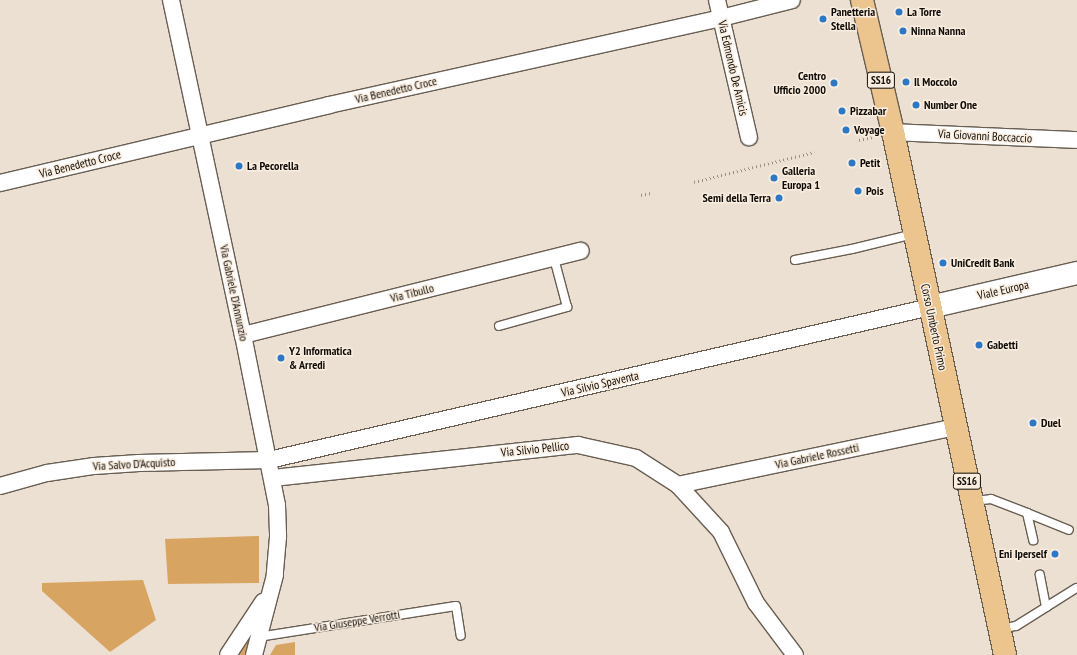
<!DOCTYPE html>
<style>
body{margin:0}
#map{position:relative;width:1077px;height:655px;overflow:hidden;background:#ece0d2;font-family:"PT Sans Narrow",sans-serif}
div>[style]{position:absolute}
.green>*{inset:0;background:#d8a461}
.path>*{height:2.5px;margin-top:-1.25px;transform-origin:0;background:repeating-linear-gradient(90deg,#988f85 0 1px,transparent 0 4px)}
.roads{filter:drop-shadow(1px 0 #685e52) drop-shadow(-1px 0 #685e52) drop-shadow(0 1px #685e52) drop-shadow(0 -1px #685e52)}
.lane>*{height:8px;margin:-4px;padding:0 4px;transform-origin:4px;border-radius:4px;background:#fff}
.street>*{height:16px;margin:-8px;padding:0 8px;transform-origin:8px;border-radius:8px;background:#fff}
.secondary>*{height:22px;margin:-11px;padding:0 11px;transform-origin:11px;border-radius:11px;background:#fff}
.primary>*{height:22px;margin:-11px;padding:0 11px;transform-origin:11px;border-radius:11px;background:#ebc48e}
.dots>*{width:11px;height:11px;translate:-50% -50%;box-sizing:border-box;border:2px solid #f9eddf;border-radius:50%}
span{translate:-50% -50%;white-space:nowrap;text-align:center;line-height:1.15;-webkit-text-stroke:3px #f9eddf;paint-order:stroke}
.shield-label span{padding:1px 3px;background:#f9eddf;border:1px solid;border-radius:3px;-webkit-text-stroke-width:0}
.shield-label{font-size:11px;color:#0f0b07;font-weight:700}
.poi-label{font-size:12px;color:#0f0b07;font-weight:700}
.left{translate:0 -50%;text-align:left}
.right{translate:-100% -50%;text-align:right}
.street-label{font-size:12px;color:#0f0b07}
</style>
<div id="map">
<div class="green">
<i style="clip-path:polygon(259px 536px,259px 583px,168px 584px,165px 539px)"></i>
<i style="clip-path:polygon(143px 580px,156px 620px,110px 652px,42px 591px,42px 583px)"></i>
<i style="clip-path:polygon(256px 624px,249px 655px,234px 655px)"></i>
<i style="clip-path:polygon(295px 642px,295px 655px,270px 655px,276px 645px)"></i>
</div>
<div class="path">
<i style="left:859px;top:140px;width:14px;rotate:-12deg"></i>
<i style="left:694px;top:182px;width:124px;rotate:-14deg"></i>
<i style="left:641px;top:195px;width:10px;rotate:-11deg"></i>
</div>
<div class="roads">
<div class="lane">
<i style="left:795px;top:260px;width:58px;rotate:-10.9deg"></i>
<i style="left:852px;top:249px;width:64px;rotate:-13.6deg"></i>
<i style="left:499px;top:326px;width:71px;rotate:-15.6deg"></i>
<i style="left:567px;top:307px;width:51px;rotate:-104.9deg"></i>
<i style="left:973px;top:501px;width:18px;rotate:-6deg"></i>
<i style="left:991px;top:499px;width:39px;rotate:21deg"></i>
<i style="left:1027px;top:513px;width:28px;rotate:77deg"></i>
<i style="left:1027px;top:513px;width:45px;rotate:22deg"></i>
<i style="left:1046px;top:607px;width:36px;rotate:-32deg"></i>
<i style="left:1000px;top:629px;width:16px;rotate:-11deg"></i>
<i style="left:1016px;top:626px;width:36px;rotate:-32deg"></i>
<i style="left:1046px;top:607px;width:33px;rotate:-101deg"></i>
<i style="left:258px;top:637px;width:200px;rotate:-8.9deg"></i>
<i style="left:456px;top:606px;width:30px;rotate:81deg"></i>
</div>
<div class="street">
<i style="left:171px;top:0;width:343px;rotate:77.9deg"></i>
<i style="left:243px;top:335px;width:173px;rotate:78.7deg"></i>
<i style="left:277px;top:505px;width:32px;rotate:88deg"></i>
<i style="left:278px;top:537px;width:38px;rotate:95deg"></i>
<i style="left:275px;top:575px;width:83px;rotate:104.7deg"></i>
<i style="left:717px;top:0;width:141px;rotate:76.9deg"></i>
<i style="left:893px;top:132px;width:184px;rotate:2.5deg"></i>
<i style="left:0;top:183px;width:338px;rotate:-13.3deg"></i>
<i style="left:329px;top:105px;width:402px;rotate:-12.5deg"></i>
<i style="left:721px;top:18px;width:73px;rotate:-14.2deg"></i>
<i style="left:243px;top:335px;width:348px;rotate:-14deg"></i>
<i style="left:273px;top:478px;width:307px;rotate:-6.2deg"></i>
<i style="left:578px;top:445px;width:59px;rotate:12.6deg"></i>
<i style="left:636px;top:458px;width:50px;rotate:32.7deg"></i>
<i style="left:678px;top:485px;width:64px;rotate:47.5deg"></i>
<i style="left:721px;top:532px;width:79px;rotate:63.8deg"></i>
<i style="left:756px;top:603px;width:65px;rotate:53.1deg"></i>
<i style="left:678px;top:485px;width:283px;rotate:-11.8deg"></i>
<i style="left:0;top:486px;width:49px;rotate:-15.5deg"></i>
<i style="left:47px;top:473px;width:48px;rotate:-8.5deg"></i>
<i style="left:94px;top:466px;width:45px;rotate:-3.8deg"></i>
<i style="left:139px;top:463px;width:130px;rotate:-1.3deg"></i>
<i style="left:269px;top:460px;width:678px;rotate:-13.03deg"></i>
<i style="left:228px;top:655px;width:64px;rotate:-56.6deg"></i>
</div>
<div class="secondary">
<i style="left:930px;top:307px;width:151px;rotate:-13deg"></i>
</div>
<div class="primary">
<i style="left:862px;top:0;width:136px;rotate:76.8deg"></i>
<i style="left:893px;top:132px;width:535px;rotate:77.91deg"></i>
</div>
</div>
<div class="dots">
<i style="left:899px;top:12px;background:#2a78c7"></i>
<i style="left:823px;top:19px;background:#2a78c7"></i>
<i style="left:903px;top:31px;background:#2a78c7"></i>
<i style="left:906px;top:82px;background:#2a78c7"></i>
<i style="left:834px;top:83px;background:#2a78c7"></i>
<i style="left:916px;top:105px;background:#2a78c7"></i>
<i style="left:842px;top:111px;background:#2a78c7"></i>
<i style="left:846px;top:130px;background:#2a78c7"></i>
<i style="left:852px;top:163px;background:#2a78c7"></i>
<i style="left:239px;top:166px;background:#2a78c7"></i>
<i style="left:774px;top:178px;background:#2a78c7"></i>
<i style="left:858px;top:191px;background:#2a78c7"></i>
<i style="left:779px;top:198px;background:#2a78c7"></i>
<i style="left:943px;top:263px;background:#2a78c7"></i>
<i style="left:979px;top:345px;background:#2a78c7"></i>
<i style="left:281px;top:358px;background:#2a78c7"></i>
<i style="left:1033px;top:423px;background:#2a78c7"></i>
<i style="left:1055px;top:554px;background:#2a78c7"></i>
</div>
<div class="shield-label">
<span style="left:881px;top:80px">SS16</span>
<span style="left:967px;top:481px">SS16</span>
</div>
<div class="poi-label">
<span class="left" style="left:831px;top:19px">Panetteria<br>Stella</span>
<span class="left" style="left:907px;top:12px">La Torre</span>
<span class="left" style="left:911px;top:31px">Ninna Nanna</span>
<span class="right" style="left:826px;top:83px">Centro<br>Ufficio 2000</span>
<span class="left" style="left:914px;top:82px">Il Moccolo</span>
<span class="left" style="left:924px;top:105px">Number One</span>
<span class="left" style="left:850px;top:111px">Pizzabar</span>
<span class="left" style="left:854px;top:130px">Voyage</span>
<span class="left" style="left:860px;top:163px">Petit</span>
<span class="left" style="left:247px;top:166px">La Pecorella</span>
<span class="left" style="left:782px;top:178px">Galleria<br>Europa 1</span>
<span class="left" style="left:866px;top:191px">Pois</span>
<span class="right" style="left:771px;top:198px">Semi della Terra</span>
<span class="left" style="left:951px;top:263px">UniCredit Bank</span>
<span class="left" style="left:987px;top:345px">Gabetti</span>
<span class="left" style="left:289px;top:358px">Y2 Informatica<br>&amp; Arredi</span>
<span class="left" style="left:1041px;top:423px">Duel</span>
<span class="right" style="left:1047px;top:554px">Eni Iperself</span>
</div>
<div class="street-label">
<span style="left:733px;top:68px;rotate:77deg">Via Edmondo De Amicis</span>
<span style="left:396px;top:90px;rotate:-13deg">Via Benedetto Croce</span>
<span style="left:985px;top:136px;rotate:3deg">Via Giovanni Boccaccio</span>
<span style="left:80px;top:164px;rotate:-14deg">Via Benedetto Croce</span>
<span style="left:1003px;top:290px;rotate:-13deg">Viale Europa</span>
<span style="left:234px;top:293px;rotate:78deg">Via Gabriele D'Annunzio</span>
<span style="left:412px;top:293px;rotate:-14deg">Via Tibullo</span>
<span style="left:934px;top:327px;rotate:78deg">Corso Umberto Primo</span>
<span style="left:600px;top:384px;rotate:-13deg">Via Silvio Spaventa</span>
<span style="left:535px;top:449px;rotate:-6deg">Via Silvio Pellico</span>
<span style="left:817px;top:456px;rotate:-12deg">Via Gabriele Rossetti</span>
<span style="left:134px;top:464px;rotate:-3deg">Via Salvo D'Acquisto</span>
<span style="left:357px;top:621px;rotate:-9deg">Via Giuseppe Verrotti</span>
</div>
</div>
